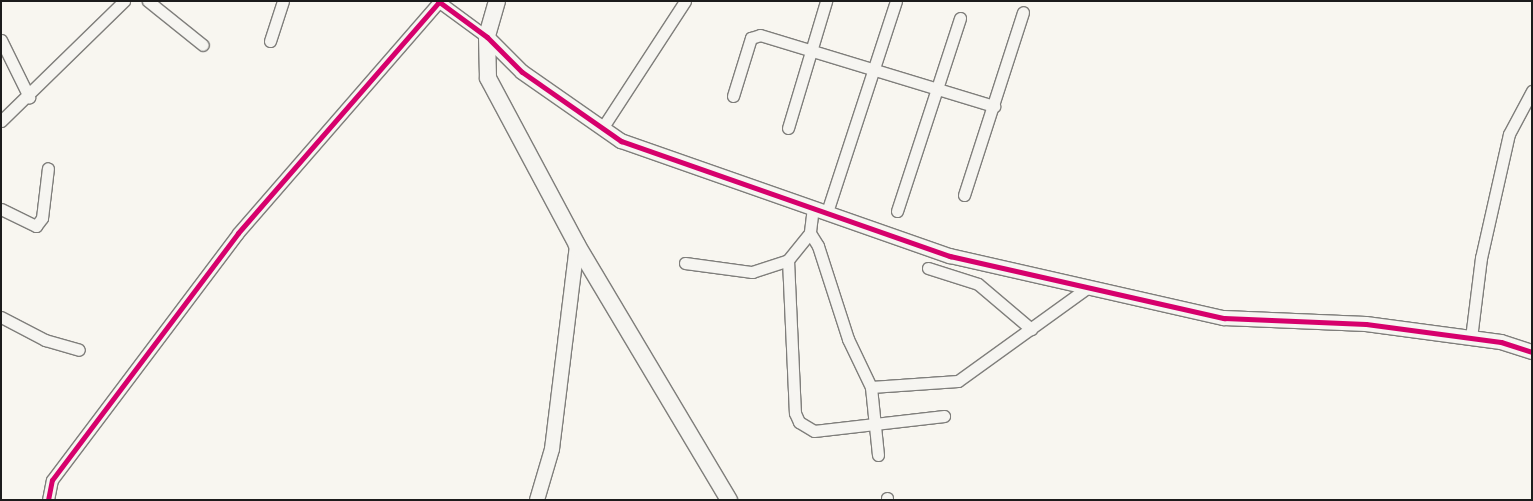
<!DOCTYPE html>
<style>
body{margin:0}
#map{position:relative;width:1533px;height:501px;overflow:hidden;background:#f8f6f0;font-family:"Architects Daughter",sans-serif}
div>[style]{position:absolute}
.roads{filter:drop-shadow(1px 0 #7f7e7b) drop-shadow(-1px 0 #7f7e7b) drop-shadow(0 1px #7f7e7b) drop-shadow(0 -1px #7f7e7b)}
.minor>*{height:11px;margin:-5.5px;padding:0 5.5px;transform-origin:5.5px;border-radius:5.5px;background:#f6f5f1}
.tertiary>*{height:14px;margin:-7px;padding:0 7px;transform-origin:7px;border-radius:7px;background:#f6f5f1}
.secondary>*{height:16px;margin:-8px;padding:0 8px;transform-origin:8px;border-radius:8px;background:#f6f5f1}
.cycleway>*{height:5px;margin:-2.5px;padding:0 2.5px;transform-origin:2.5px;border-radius:2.5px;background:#d6006c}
span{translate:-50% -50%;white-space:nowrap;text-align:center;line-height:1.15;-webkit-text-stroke:4px #fbf7ec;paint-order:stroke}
.frame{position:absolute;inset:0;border:2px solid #1c1c1c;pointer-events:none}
</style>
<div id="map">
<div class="roads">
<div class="minor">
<i style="left:148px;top:1px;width:70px;rotate:38.7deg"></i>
<i style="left:438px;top:1px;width:61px;rotate:36.3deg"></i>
<i style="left:1px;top:40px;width:64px;rotate:63.8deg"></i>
<i style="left:270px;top:41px;width:42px;rotate:-72deg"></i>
<i style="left:733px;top:96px;width:61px;rotate:-72.8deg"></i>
<i style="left:751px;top:38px;width:9px;rotate:-18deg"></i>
<i style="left:760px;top:35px;width:245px;rotate:16.9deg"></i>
<i style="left:1px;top:121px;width:172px;rotate:-44.3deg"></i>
<i style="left:603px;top:127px;width:150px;rotate:-56.9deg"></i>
<i style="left:788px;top:128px;width:133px;rotate:-73.3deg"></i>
<i style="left:964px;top:195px;width:192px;rotate:-72.1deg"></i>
<i style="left:813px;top:207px;width:26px;rotate:97deg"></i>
<i style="left:810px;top:233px;width:15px;rotate:58deg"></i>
<i style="left:818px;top:246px;width:98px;rotate:72.1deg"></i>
<i style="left:848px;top:339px;width:53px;rotate:64.4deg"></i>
<i style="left:1px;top:209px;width:39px;rotate:26deg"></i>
<i style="left:36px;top:226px;width:10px;rotate:-53deg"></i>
<i style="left:42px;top:218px;width:50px;rotate:-83.2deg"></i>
<i style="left:897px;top:211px;width:203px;rotate:-71.9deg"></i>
<i style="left:827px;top:212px;width:222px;rotate:-71.9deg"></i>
<i style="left:788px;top:260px;width:153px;rotate:87.4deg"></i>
<i style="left:795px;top:413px;width:10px;rotate:66deg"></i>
<i style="left:799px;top:422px;width:17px;rotate:31deg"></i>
<i style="left:814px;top:431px;width:131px;rotate:-6.6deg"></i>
<i style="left:685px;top:263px;width:68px;rotate:7.7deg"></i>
<i style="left:752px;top:272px;width:38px;rotate:-18deg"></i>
<i style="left:788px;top:260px;width:35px;rotate:-51deg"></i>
<i style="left:928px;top:268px;width:52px;rotate:17.7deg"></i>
<i style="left:978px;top:284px;width:70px;rotate:40.3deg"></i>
<i style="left:1px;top:317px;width:50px;rotate:27.6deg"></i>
<i style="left:45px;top:340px;width:35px;rotate:16deg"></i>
<i style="left:1471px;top:338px;width:81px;rotate:-82.9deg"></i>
<i style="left:1481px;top:258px;width:127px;rotate:-77.3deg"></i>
<i style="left:1509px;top:134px;width:49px;rotate:-61.9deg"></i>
<i style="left:878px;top:455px;width:68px;rotate:-95.9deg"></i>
<i style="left:871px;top:387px;width:87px;rotate:-3.9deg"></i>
<i style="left:958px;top:381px;width:159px;rotate:-35.8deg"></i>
<i style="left:48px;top:500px;width:20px;rotate:-79deg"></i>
<i style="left:52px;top:480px;width:309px;rotate:-53deg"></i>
<i style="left:238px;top:233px;width:306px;rotate:-49deg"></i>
<i style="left:887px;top:500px;width:2px;rotate:-90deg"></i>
</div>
<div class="tertiary">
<i style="left:487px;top:37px;width:49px;rotate:45deg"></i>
<i style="left:522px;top:72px;width:121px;rotate:34.9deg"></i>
<i style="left:621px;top:141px;width:349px;rotate:19.3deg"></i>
<i style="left:950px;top:256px;width:281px;rotate:12.8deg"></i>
<i style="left:1224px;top:318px;width:142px;rotate:2.4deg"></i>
<i style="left:1366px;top:324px;width:136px;rotate:7.6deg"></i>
<i style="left:1501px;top:342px;width:33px;rotate:18deg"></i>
<i style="left:537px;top:500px;width:53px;rotate:-73.6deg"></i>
<i style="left:552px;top:449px;width:206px;rotate:-83deg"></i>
</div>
<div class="secondary">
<i style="left:497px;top:1px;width:37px;rotate:106deg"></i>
<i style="left:487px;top:37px;width:41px;rotate:88.6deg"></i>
<i style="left:488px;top:78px;width:189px;rotate:61.9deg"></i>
<i style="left:577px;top:245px;width:297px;rotate:59.2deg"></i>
</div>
</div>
<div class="cycleway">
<i style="left:438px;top:1px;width:61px;rotate:36.3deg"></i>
<i style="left:487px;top:37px;width:49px;rotate:45deg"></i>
<i style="left:522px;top:72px;width:121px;rotate:34.9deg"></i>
<i style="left:621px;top:141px;width:349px;rotate:19.3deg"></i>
<i style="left:950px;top:256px;width:281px;rotate:12.8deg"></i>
<i style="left:1224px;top:318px;width:142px;rotate:2.4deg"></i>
<i style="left:1366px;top:324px;width:136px;rotate:7.6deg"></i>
<i style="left:1501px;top:342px;width:33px;rotate:18deg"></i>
<i style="left:48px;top:500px;width:20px;rotate:-79deg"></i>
<i style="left:52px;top:480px;width:309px;rotate:-53deg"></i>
<i style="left:238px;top:233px;width:306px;rotate:-49deg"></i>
</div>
<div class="frame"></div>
</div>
